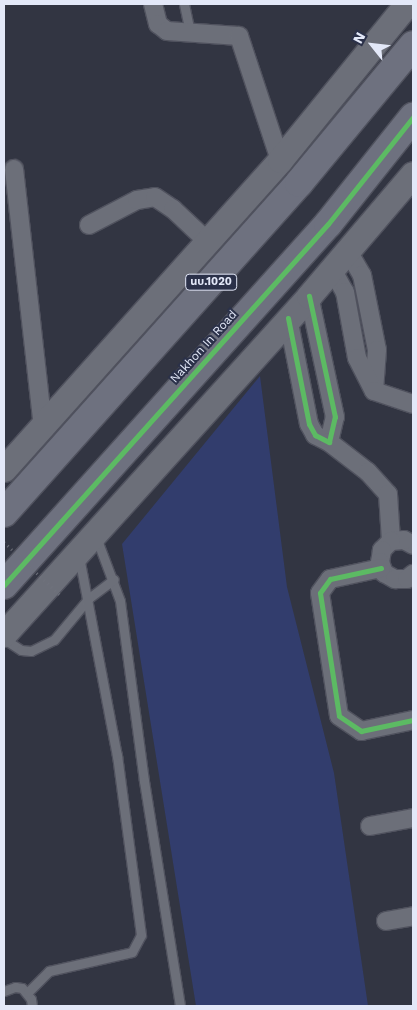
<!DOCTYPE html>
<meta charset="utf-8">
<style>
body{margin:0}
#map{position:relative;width:417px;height:1010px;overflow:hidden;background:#323542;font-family:"Work Sans","Noto Sans Thai",sans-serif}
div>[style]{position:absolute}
.green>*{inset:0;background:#323d6d}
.roads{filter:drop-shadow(1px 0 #50525e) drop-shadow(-1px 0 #50525e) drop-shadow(0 1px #50525e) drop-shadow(0 -1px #50525e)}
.lane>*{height:9px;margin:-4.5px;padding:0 4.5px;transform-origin:4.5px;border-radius:4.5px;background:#6c6f79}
.street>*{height:18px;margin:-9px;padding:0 9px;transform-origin:9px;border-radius:9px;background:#6c6f79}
.secondary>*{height:25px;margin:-12.5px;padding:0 12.5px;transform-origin:12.5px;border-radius:12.5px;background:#6c6f79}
.primary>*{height:28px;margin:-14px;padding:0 14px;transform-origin:14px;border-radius:14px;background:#6e717f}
.path-bridge>*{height:3px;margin-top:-1.5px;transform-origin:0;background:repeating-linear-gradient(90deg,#6e717b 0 1px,transparent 0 5px)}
.cycleway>*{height:5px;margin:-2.5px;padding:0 2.5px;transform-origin:2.5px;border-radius:2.5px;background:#5cba63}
span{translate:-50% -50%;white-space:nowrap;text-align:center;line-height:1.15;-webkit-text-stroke:4px #2b3149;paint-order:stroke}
.shield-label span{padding:1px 4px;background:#2b3149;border:1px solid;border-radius:4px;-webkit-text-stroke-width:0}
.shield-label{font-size:11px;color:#e3e8f8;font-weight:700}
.street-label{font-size:12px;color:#e3e8f8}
.frame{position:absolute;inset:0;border:5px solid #e3e8f8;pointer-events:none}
.north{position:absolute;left:347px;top:20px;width:50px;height:50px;-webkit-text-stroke:4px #2b3149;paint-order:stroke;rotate:299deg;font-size:14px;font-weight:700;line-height:20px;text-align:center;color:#e3e8f8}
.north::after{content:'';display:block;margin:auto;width:18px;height:22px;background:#e3e8f8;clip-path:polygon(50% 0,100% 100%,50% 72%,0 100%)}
</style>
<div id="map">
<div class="green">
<i style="clip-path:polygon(260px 376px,287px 587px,334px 773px,368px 1006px,196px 1006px,122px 544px)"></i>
</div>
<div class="roads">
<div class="lane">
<i style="left:184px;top:4px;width:29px;rotate:78deg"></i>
<i style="left:96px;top:537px;width:68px;rotate:69.4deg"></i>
<i style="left:120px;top:601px;width:182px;rotate:82.4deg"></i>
<i style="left:144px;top:781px;width:228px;rotate:80.9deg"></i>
<i style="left:4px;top:639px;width:20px;rotate:33deg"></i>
<i style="left:21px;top:650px;width:10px;rotate:6deg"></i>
<i style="left:31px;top:651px;width:25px;rotate:-26deg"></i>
<i style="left:54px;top:640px;width:55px;rotate:-50.2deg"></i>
<i style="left:89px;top:598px;width:31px;rotate:-37deg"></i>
<i style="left:4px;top:991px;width:12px;rotate:-20deg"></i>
<i style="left:15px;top:987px;width:7px;rotate:8deg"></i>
<i style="left:22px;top:988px;width:14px;rotate:51deg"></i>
<i style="left:31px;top:999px;width:7px;rotate:82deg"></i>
<i style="left:28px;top:992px;width:30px;rotate:-45deg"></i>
<i style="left:49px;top:971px;width:85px;rotate:-12.9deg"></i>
<i style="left:132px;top:952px;width:19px;rotate:-62deg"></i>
<i style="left:141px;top:935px;width:181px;rotate:-97.6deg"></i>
<i style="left:117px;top:756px;width:204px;rotate:-100.8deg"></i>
</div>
<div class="street">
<i style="left:153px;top:4px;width:21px;rotate:76deg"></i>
<i style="left:158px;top:24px;width:11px;rotate:38deg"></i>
<i style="left:167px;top:31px;width:72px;rotate:4deg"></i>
<i style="left:239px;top:36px;width:131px;rotate:71.7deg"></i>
<i style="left:14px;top:169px;width:259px;rotate:83.6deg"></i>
<i style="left:89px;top:225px;width:54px;rotate:-27.5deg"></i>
<i style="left:137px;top:200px;width:18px;rotate:-9deg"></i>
<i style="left:155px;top:197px;width:22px;rotate:34deg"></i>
<i style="left:173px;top:209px;width:48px;rotate:43.3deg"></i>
<i style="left:348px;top:251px;width:28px;rotate:60deg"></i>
<i style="left:362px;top:275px;width:76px;rotate:78.7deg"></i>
<i style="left:377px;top:350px;width:41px;rotate:94.2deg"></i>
<i style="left:332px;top:269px;width:26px;rotate:61deg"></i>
<i style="left:345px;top:292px;width:67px;rotate:79.7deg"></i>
<i style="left:357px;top:358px;width:37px;rotate:63deg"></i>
<i style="left:374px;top:391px;width:41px;rotate:18.4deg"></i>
<i style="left:288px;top:318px;width:108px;rotate:78.8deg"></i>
<i style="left:309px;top:424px;width:13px;rotate:61deg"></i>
<i style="left:315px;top:435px;width:16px;rotate:27deg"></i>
<i style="left:329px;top:442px;width:26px;rotate:-77deg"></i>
<i style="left:335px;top:417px;width:124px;rotate:-102.1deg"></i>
<i style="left:329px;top:442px;width:49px;rotate:37.6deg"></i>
<i style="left:368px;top:472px;width:30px;rotate:48deg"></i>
<i style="left:388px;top:494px;width:47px;rotate:86.3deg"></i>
<i style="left:413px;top:545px;width:10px;rotate:-151deg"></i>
<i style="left:404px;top:540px;width:13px;rotate:176deg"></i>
<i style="left:391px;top:541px;width:13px;rotate:135deg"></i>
<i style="left:382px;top:550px;width:12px;rotate:99deg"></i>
<i style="left:380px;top:562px;width:12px;rotate:70deg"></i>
<i style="left:384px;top:573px;width:13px;rotate:29deg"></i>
<i style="left:395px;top:579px;width:12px"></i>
<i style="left:407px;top:579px;width:8px;rotate:-40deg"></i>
<i style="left:381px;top:568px;width:52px;rotate:167.8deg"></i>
<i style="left:330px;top:579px;width:17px;rotate:126deg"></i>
<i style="left:320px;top:593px;width:124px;rotate:81.2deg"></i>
<i style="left:339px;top:716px;width:27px;rotate:34deg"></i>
<i style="left:361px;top:731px;width:53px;rotate:-11.9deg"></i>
<i style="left:370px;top:826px;width:44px;rotate:-10.5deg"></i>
<i style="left:386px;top:921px;width:27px;rotate:-10deg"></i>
</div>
<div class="secondary">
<i style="left:4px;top:469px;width:414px;rotate:-48.2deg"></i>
<i style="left:280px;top:160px;width:201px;rotate:-50.9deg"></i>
<i style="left:4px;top:634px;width:455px;rotate:-47.9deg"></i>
<i style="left:309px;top:296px;width:160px;rotate:-49.6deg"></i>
</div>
<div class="primary">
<i style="left:4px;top:513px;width:443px;rotate:-48.2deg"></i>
<i style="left:299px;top:183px;width:179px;rotate:-50.4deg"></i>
<i style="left:4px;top:585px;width:485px;rotate:-48.1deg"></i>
<i style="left:328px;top:224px;width:137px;rotate:-51.5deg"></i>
</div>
</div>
<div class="path-bridge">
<i style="left:4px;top:542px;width:77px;rotate:43.4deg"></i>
</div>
<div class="cycleway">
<i style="left:288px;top:318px;width:108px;rotate:78.8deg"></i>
<i style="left:309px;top:424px;width:13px;rotate:61deg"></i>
<i style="left:315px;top:435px;width:16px;rotate:27deg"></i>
<i style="left:329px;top:442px;width:26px;rotate:-77deg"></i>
<i style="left:335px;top:417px;width:124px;rotate:-102.1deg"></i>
<i style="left:381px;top:568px;width:52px;rotate:167.8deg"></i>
<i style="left:330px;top:579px;width:17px;rotate:126deg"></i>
<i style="left:320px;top:593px;width:124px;rotate:81.2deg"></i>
<i style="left:339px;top:716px;width:27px;rotate:34deg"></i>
<i style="left:361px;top:731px;width:53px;rotate:-11.9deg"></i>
<i style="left:4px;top:585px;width:485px;rotate:-48.1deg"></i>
<i style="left:328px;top:224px;width:137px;rotate:-51.5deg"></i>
</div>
<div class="shield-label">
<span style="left:211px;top:282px">นบ.1020</span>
</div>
<div class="street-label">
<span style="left:204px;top:347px;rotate:-48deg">Nakhon In Road</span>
</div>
<div class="frame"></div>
<div class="north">N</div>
</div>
